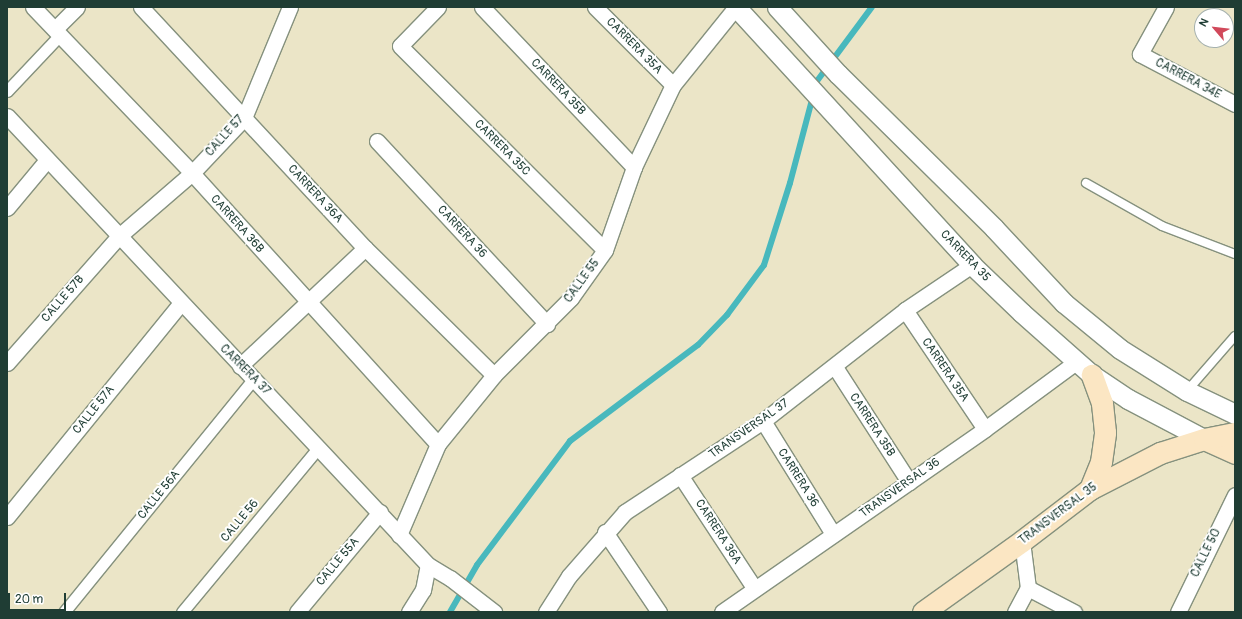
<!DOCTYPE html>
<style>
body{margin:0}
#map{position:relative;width:1242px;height:619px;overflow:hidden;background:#ebe5c7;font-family:Pangolin,sans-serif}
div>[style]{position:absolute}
.stream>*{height:6px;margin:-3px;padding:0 3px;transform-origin:3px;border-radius:3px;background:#48b8bd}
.roads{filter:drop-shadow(1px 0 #85917e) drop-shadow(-1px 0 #85917e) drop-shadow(0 1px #85917e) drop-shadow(0 -1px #85917e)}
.service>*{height:8px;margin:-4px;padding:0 4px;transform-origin:4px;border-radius:4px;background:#fff}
.pedestrian>*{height:11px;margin:-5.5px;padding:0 5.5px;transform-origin:5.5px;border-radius:5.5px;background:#fff}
.minor>*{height:15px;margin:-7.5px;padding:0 7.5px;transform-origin:7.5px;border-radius:7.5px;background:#fff}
.tertiary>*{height:19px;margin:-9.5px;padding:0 9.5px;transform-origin:9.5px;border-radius:9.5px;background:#fff}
.secondary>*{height:21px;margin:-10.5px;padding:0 10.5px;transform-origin:10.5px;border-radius:10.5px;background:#fbe6c3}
span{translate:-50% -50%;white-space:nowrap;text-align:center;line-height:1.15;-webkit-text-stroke:4px #fff;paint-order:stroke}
.street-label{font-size:12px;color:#1f3d34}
.frame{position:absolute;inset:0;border:8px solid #1f3d34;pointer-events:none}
.north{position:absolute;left:1194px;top:8px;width:40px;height:40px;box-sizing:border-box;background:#fff;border:1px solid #a5b1ae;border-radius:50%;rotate:298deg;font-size:11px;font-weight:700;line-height:16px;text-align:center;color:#1f3d34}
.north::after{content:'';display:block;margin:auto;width:14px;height:18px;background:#d1495b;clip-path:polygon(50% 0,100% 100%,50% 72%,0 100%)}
.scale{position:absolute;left:8px;top:593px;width:58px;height:18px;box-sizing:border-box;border:2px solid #1f3d34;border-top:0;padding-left:5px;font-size:12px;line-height:14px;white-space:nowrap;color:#1f3d34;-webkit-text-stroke:3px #fff;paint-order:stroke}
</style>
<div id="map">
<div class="stream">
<i style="left:450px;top:612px;width:54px;rotate:-60.1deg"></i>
<i style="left:477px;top:565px;width:155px;rotate:-53.1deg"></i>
<i style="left:570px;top:441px;width:160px;rotate:-36.9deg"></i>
<i style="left:698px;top:345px;width:42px;rotate:-46deg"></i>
<i style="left:727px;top:315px;width:62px;rotate:-53.5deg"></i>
<i style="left:764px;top:265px;width:86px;rotate:-72.4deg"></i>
<i style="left:790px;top:183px;width:106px;rotate:-75.2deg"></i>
<i style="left:817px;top:81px;width:92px;rotate:-53.4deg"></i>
</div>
<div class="roads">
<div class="service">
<i style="left:1086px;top:183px;width:87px;rotate:29.5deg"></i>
<i style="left:1162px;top:226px;width:78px;rotate:21deg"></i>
<i style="left:1187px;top:391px;width:73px;rotate:-48.9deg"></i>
</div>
<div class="pedestrian">
<i style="left:7px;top:91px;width:77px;rotate:-46.6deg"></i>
<i style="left:64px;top:612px;width:301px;rotate:-50.9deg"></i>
<i style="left:182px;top:612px;width:214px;rotate:-50.3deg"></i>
</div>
<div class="minor">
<i style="left:33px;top:7px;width:230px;rotate:46.2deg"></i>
<i style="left:192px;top:173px;width:366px;rotate:47.8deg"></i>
<i style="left:141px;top:7px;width:329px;rotate:47.1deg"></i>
<i style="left:365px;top:248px;width:181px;rotate:44.6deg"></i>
<i style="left:438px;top:7px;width:54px;rotate:134.3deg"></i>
<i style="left:400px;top:46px;width:289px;rotate:44.9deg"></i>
<i style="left:482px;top:7px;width:221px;rotate:46.5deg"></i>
<i style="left:595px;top:7px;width:110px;rotate:45deg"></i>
<i style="left:1166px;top:7px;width:54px;rotate:119deg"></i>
<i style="left:1140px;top:54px;width:107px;rotate:27.8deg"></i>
<i style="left:55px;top:29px;width:31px;rotate:-45deg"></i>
<i style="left:7px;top:116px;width:616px;rotate:46.84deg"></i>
<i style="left:428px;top:565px;width:26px;rotate:31deg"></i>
<i style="left:450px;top:578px;width:56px;rotate:37.7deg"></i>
<i style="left:377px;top:141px;width:250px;rotate:47.1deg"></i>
<i style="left:7px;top:208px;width:62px;rotate:-50.2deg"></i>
<i style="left:905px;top:310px;width:143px;rotate:56.1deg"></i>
<i style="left:7px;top:363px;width:169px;rotate:-48.6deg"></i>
<i style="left:119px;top:236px;width:96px;rotate:-40.8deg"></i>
<i style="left:192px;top:173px;width:76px;rotate:-46.6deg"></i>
<i style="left:244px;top:118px;width:120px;rotate:-67.5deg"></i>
<i style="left:240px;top:366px;width:172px;rotate:-43.3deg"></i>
<i style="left:835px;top:367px;width:137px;rotate:57.2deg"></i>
<i style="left:763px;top:421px;width:133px;rotate:58.2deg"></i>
<i style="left:680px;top:475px;width:136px;rotate:56.7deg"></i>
<i style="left:7px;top:517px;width:276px;rotate:-50.9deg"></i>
<i style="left:605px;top:532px;width:97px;rotate:56deg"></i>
<i style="left:399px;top:535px;width:99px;rotate:-66.8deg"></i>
<i style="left:438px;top:444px;width:89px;rotate:-50.9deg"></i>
<i style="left:494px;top:375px;width:109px;rotate:-45deg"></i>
<i style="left:571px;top:298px;width:59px;rotate:-54.7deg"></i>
<i style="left:605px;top:250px;width:88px;rotate:-70.7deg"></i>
<i style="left:634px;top:167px;width:91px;rotate:-64.6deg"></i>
<i style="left:673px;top:85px;width:100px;rotate:-51.1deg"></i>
<i style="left:1028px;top:588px;width:52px;rotate:27.6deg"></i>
<i style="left:297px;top:612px;width:130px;rotate:-50.3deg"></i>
<i style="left:409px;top:612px;width:26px;rotate:-58deg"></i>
<i style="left:423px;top:590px;width:25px;rotate:-79deg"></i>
<i style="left:546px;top:612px;width:43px;rotate:-57.4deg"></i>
<i style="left:569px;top:576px;width:85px;rotate:-48.8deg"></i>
<i style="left:625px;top:512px;width:165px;rotate:-33.4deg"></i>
<i style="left:763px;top:421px;width:180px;rotate:-38deg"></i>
<i style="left:905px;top:310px;width:81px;rotate:-33.9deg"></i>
<i style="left:722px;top:612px;width:320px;rotate:-34.8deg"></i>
<i style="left:985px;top:429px;width:113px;rotate:-36.4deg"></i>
<i style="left:1015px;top:612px;width:27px;rotate:-62deg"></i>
<i style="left:1028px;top:588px;width:47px;rotate:-97.3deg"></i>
<i style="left:1178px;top:612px;width:130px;rotate:-64deg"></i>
</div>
<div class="tertiary">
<i style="left:736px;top:7px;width:350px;rotate:47.5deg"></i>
<i style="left:972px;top:265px;width:69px;rotate:43.8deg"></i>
<i style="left:1022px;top:313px;width:94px;rotate:41.5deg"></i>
<i style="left:1092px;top:375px;width:43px;rotate:33.7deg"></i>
<i style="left:1128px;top:399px;width:86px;rotate:27.8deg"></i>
<i style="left:777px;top:7px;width:91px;rotate:47.7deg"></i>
<i style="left:838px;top:74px;width:219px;rotate:44.6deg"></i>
<i style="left:994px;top:228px;width:103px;rotate:47deg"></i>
<i style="left:1064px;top:303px;width:72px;rotate:39.4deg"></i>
<i style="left:1120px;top:349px;width:79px;rotate:32.1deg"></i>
<i style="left:1187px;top:391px;width:53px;rotate:25.6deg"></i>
</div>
<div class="secondary">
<i style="left:1204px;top:439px;width:34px;rotate:24deg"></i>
<i style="left:1090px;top:489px;width:29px;rotate:-68deg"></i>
<i style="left:1101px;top:462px;width:30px;rotate:-82deg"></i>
<i style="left:1105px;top:432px;width:29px;rotate:-96deg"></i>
<i style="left:1102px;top:403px;width:30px;rotate:-110deg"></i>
<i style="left:923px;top:612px;width:122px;rotate:-35.6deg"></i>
<i style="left:1022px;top:541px;width:86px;rotate:-37.4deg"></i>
<i style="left:1090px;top:489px;width:79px;rotate:-27.2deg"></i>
<i style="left:1160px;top:453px;width:46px;rotate:-17.7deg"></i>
<i style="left:1204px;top:439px;width:32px;rotate:-11deg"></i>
</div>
</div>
<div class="street-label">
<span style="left:634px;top:46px;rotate:45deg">CARRERA 35A</span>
<span style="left:1188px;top:79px;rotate:28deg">CARRERA 34E</span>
<span style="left:558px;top:87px;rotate:46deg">CARRERA 35B</span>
<span style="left:225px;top:136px;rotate:-48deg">CALLE 57</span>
<span style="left:502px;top:148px;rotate:45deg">CARRERA 35C</span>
<span style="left:315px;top:194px;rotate:47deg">CARRERA 36A</span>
<span style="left:237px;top:224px;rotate:48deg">CARRERA 36B</span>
<span style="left:462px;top:232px;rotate:47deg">CARRERA 36</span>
<span style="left:965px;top:256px;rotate:46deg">CARRERA 35</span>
<span style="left:582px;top:281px;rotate:-54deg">CALLE 55</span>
<span style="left:63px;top:299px;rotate:-49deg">CALLE 57B</span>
<span style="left:245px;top:370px;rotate:45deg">CARRERA 37</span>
<span style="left:945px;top:370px;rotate:56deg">CARRERA 35A</span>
<span style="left:94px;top:410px;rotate:-51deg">CALLE 57A</span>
<span style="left:872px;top:425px;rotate:57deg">CARRERA 35B</span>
<span style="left:749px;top:429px;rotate:-35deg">TRANSVERSAL 37</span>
<span style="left:798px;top:478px;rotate:58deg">CARRERA 36</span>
<span style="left:900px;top:488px;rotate:-35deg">TRANSVERSAL 36</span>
<span style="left:159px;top:495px;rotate:-51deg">CALLE 56A</span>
<span style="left:1058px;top:514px;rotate:-37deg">TRANSVERSAL 35</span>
<span style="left:240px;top:521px;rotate:-50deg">CALLE 56</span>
<span style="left:718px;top:532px;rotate:57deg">CARRERA 36A</span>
<span style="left:1206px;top:553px;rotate:-64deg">CALLE 50</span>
<span style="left:338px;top:562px;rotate:-50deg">CALLE 55A</span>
</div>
<div class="frame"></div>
<div class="north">N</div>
<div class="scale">20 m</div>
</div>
